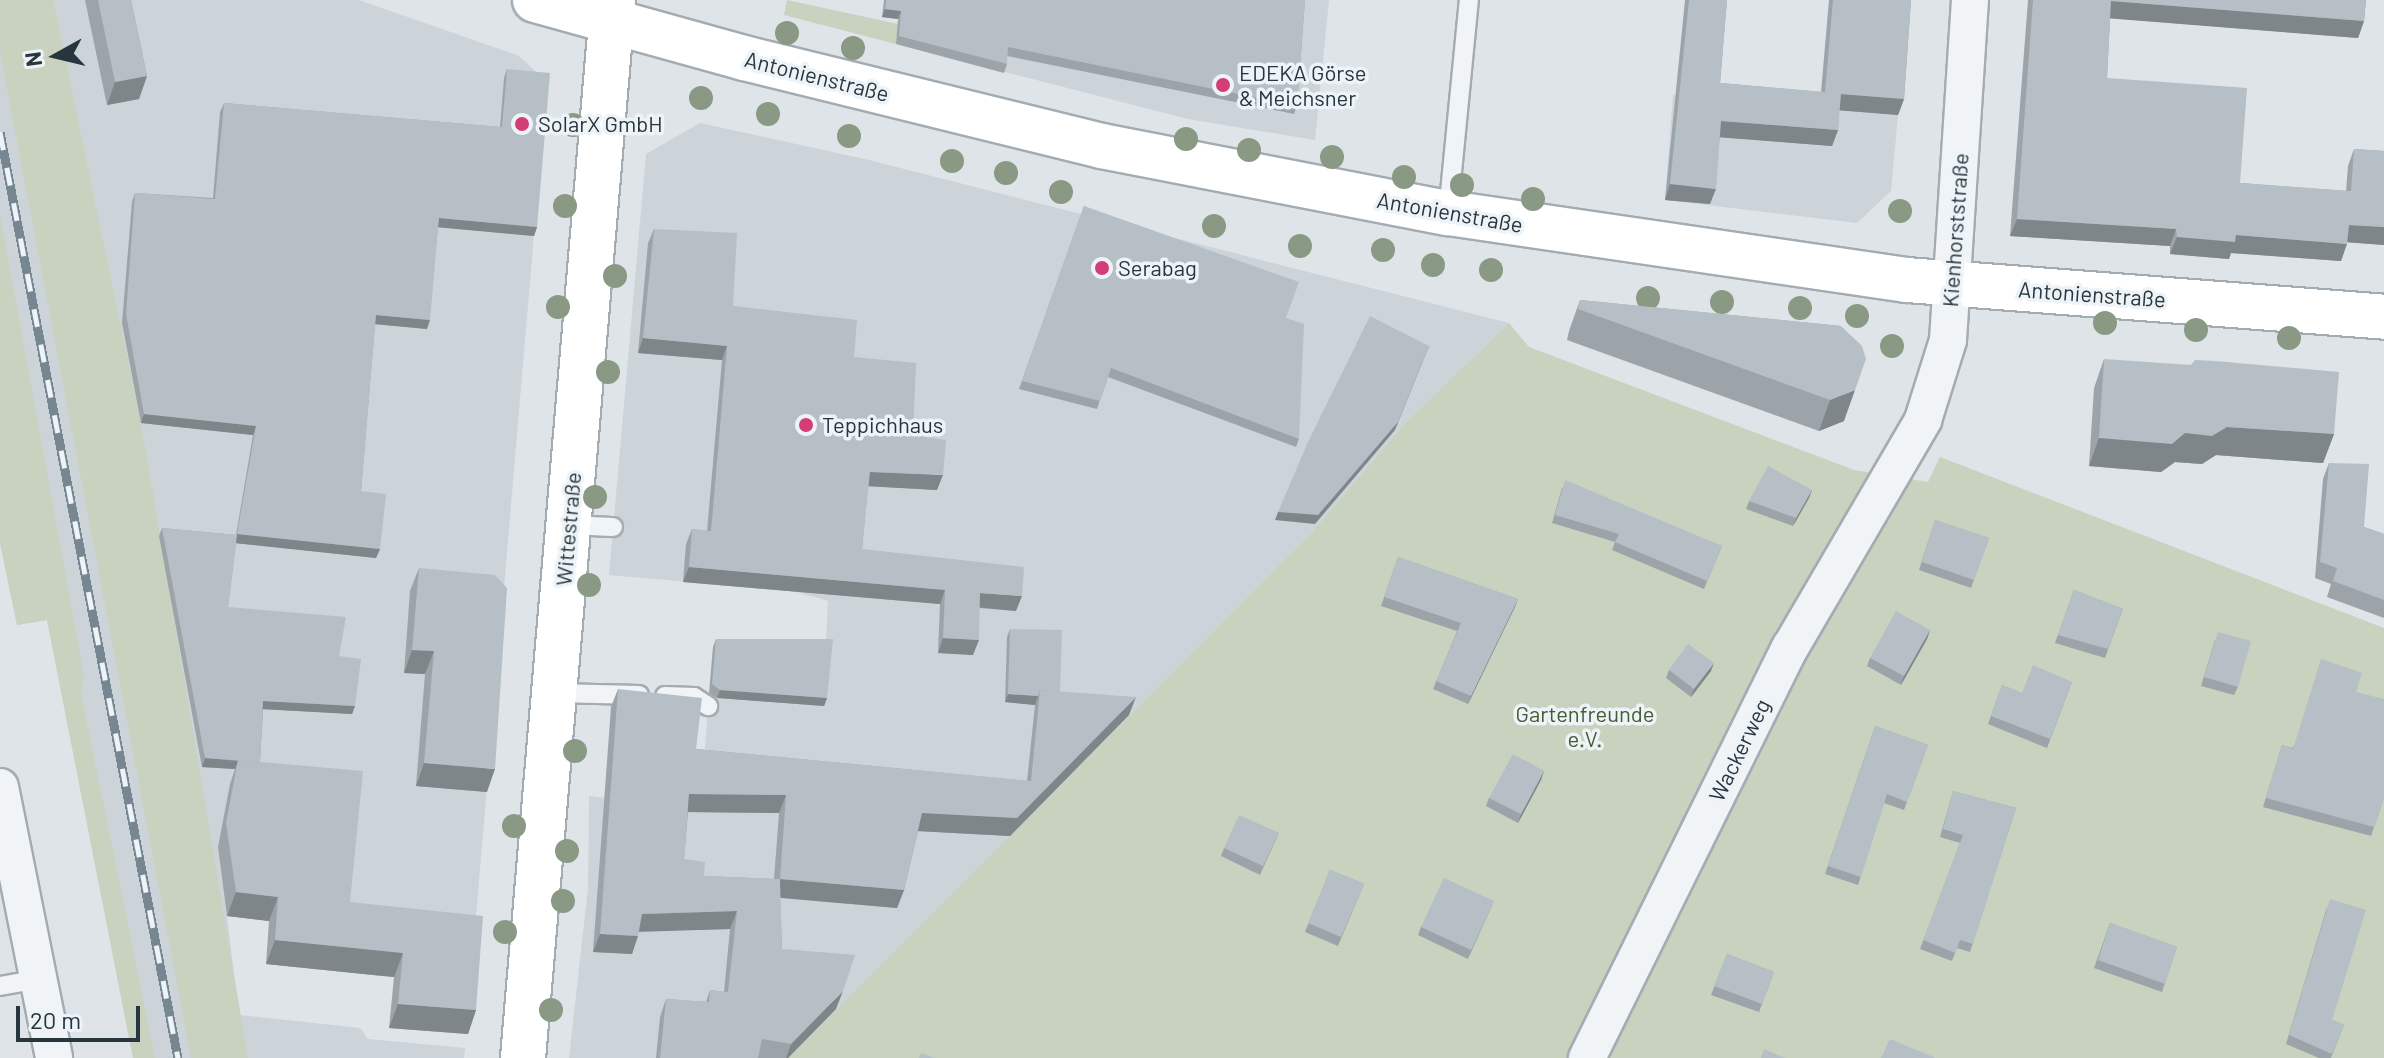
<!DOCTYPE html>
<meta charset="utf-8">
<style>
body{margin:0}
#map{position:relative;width:2384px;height:1058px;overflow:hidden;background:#dee4e8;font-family:Barlow,sans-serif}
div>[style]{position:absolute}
.built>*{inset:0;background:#ccd4da}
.green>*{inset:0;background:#c8d2bf}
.roads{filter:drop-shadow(2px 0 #a3acb2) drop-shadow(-2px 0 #a3acb2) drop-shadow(0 2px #a3acb2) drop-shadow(0 -2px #a3acb2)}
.lane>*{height:18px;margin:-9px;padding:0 9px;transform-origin:9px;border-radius:9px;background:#f1f4f6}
.street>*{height:36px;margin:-18px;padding:0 18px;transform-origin:18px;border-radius:18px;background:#f1f4f6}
.secondary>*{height:44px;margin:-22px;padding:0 22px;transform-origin:22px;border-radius:22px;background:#fff}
.rail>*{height:9px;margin-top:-4.5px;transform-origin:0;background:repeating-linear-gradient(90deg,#edf3f6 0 18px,#778792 0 36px);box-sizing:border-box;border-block:2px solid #778792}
.trees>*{width:24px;height:24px;margin:-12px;border-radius:50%;background:#899984}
.wall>*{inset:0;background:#9ca4a9}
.shaded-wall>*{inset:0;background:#7f868a}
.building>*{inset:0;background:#b5bfc5}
.dots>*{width:22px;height:22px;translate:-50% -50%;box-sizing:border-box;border:4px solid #edf3f6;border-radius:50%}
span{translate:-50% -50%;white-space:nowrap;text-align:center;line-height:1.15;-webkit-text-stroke:7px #edf3f6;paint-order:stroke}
.poi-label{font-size:22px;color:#27353f}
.left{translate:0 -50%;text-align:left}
.street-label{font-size:22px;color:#27353f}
.park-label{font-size:22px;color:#445c33}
.north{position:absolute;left:16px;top:16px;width:80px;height:80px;-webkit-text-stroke:6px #edf3f6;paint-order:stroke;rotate:262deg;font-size:22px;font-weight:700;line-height:32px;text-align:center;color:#27353f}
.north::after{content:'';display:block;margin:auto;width:28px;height:36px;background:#27353f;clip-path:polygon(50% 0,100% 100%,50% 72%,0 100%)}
.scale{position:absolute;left:16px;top:1006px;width:124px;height:36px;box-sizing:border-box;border:4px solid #27353f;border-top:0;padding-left:10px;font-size:24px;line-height:28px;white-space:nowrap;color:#27353f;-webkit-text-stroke:6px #edf3f6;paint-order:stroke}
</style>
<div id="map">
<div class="built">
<i style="clip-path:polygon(0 0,359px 0,519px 56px,547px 82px,474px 940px,227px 916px,239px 1015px,360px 1028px,368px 1039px,465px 1048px,464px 1058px,133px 1058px,47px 620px,17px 625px,0 543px)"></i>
<i style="clip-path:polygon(901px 0,1329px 0,1315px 140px,1188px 119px,896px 44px)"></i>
<i style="clip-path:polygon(1673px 95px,1898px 115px,1891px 191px,1857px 223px,1665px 200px)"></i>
<i style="clip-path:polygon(700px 123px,869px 160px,1509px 323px,1406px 422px,1313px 531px,788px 1058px,569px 1058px,588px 888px,589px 796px,700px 809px,709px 698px,823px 706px,828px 601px,793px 591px,609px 575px,646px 154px)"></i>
</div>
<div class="green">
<i style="clip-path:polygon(0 0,53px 0,141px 423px,248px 1058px,191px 1058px,0 52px)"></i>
<i style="clip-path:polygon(787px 0,898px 24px,896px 44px,784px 15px)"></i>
<i style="clip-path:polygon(0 215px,84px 676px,81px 693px,155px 1058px,133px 1058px,47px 620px,17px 625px,0 543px)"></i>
<i style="clip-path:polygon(1509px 323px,1529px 347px,1854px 470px,1928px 482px,1940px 457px,2384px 628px,2384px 1058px,788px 1058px,1313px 531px,1406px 422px)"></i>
</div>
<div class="roads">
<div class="lane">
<i style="left:1448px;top:213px;width:214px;rotate:-84.4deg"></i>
<i style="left:569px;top:525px;width:44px;rotate:2.6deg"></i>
<i style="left:554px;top:693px;width:85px;rotate:1.3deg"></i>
<i style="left:665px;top:696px;width:29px;rotate:2deg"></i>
<i style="left:694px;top:697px;width:17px;rotate:33deg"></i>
<i style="left:0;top:986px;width:39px;rotate:-10deg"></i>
</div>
<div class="street">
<i style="left:0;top:787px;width:276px;rotate:78.7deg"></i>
<i style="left:1587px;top:1058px;width:458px;rotate:-63.7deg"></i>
<i style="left:1790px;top:648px;width:264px;rotate:-59.7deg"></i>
<i style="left:1923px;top:420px;width:84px;rotate:-72.6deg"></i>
<i style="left:1948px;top:340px;width:341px;rotate:-86.3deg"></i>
</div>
<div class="secondary">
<i style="left:535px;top:0;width:217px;rotate:15.5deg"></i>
<i style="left:744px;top:58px;width:369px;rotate:13.8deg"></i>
<i style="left:1102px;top:146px;width:352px;rotate:11deg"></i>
<i style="left:1448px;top:213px;width:464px;rotate:8.3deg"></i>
<i style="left:1907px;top:280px;width:478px;rotate:4.4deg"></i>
<i style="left:523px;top:1058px;width:1062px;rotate:-85.14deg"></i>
</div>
</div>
<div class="rail">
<i style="left:0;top:132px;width:943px;rotate:79.12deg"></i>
</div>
<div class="trees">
<i style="left:787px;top:33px"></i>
<i style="left:853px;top:48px"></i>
<i style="left:701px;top:98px"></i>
<i style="left:768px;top:114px"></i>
<i style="left:573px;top:125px"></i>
<i style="left:849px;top:136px"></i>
<i style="left:1186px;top:139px"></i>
<i style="left:1249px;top:150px"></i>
<i style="left:1332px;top:157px"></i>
<i style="left:952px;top:161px"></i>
<i style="left:1006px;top:173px"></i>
<i style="left:1404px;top:177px"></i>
<i style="left:1462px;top:185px"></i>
<i style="left:1061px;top:192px"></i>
<i style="left:1533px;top:199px"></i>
<i style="left:565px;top:206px"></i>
<i style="left:1900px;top:211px"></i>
<i style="left:1214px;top:226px"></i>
<i style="left:1300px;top:246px"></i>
<i style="left:1383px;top:250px"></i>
<i style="left:1433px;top:265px"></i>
<i style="left:1491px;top:270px"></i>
<i style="left:615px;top:276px"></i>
<i style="left:1648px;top:298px"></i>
<i style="left:1722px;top:302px"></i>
<i style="left:558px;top:307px"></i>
<i style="left:1800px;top:308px"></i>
<i style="left:1857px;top:316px"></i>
<i style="left:2105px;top:323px"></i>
<i style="left:2196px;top:330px"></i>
<i style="left:2289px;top:338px"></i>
<i style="left:1892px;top:346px"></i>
<i style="left:608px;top:372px"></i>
<i style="left:595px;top:497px"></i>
<i style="left:589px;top:585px"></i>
<i style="left:575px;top:751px"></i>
<i style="left:514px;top:826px"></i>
<i style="left:567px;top:851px"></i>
<i style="left:563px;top:901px"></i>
<i style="left:505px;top:932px"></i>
<i style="left:551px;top:1010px"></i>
</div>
<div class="wall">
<i style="clip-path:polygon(85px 0,131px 0,147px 76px,139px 99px,107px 105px)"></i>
<i style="clip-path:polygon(884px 0,1305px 0,1297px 106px,1294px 114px,1007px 56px,1007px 64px,1004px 73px,896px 44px,898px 19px,882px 17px)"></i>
<i style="clip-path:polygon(1685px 0,1727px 0,1720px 83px,1821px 92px,1829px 0,1911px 0,1904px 99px,1898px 115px,1839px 110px,1838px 130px,1832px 146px,1720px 137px,1710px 204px,1665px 200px)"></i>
<i style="clip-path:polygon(2028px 0,2366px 0,2364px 21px,2358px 38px,2110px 18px,2107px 78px,2240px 183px,2346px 191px,2348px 166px,2354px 149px,2384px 151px,2384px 245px,2347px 242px,2341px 261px,2231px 253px,2229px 259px,2170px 254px,2170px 246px,2010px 236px)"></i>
<i style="clip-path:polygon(507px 69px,537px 227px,534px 236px,438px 227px,427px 329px,375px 324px,361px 491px,380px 549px,376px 558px,236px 543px,228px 607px,339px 656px,355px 706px,352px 714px,263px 709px,260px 762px,350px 902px,476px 1010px,468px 1034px,389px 1028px,394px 977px,266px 964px,269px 921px,227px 916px,218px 847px,230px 784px,235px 769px,202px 767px,159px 536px,162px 528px,236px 535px,253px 435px,141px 423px,122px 323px,132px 202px,135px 193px,213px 198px,220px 112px,224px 103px,500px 127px,504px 78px)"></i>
<i style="clip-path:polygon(1084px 206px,1286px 318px,1299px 439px,1296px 447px,1108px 377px,1097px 409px,1019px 389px)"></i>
<i style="clip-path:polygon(654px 229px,733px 306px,854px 357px,913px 435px,937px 490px,868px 486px,862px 549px,1016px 611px,979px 608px,973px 655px,938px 653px,940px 604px,683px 582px,686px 544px,692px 529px,707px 531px,722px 360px,638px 353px,648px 243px)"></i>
<i style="clip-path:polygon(1580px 300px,1841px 326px,1844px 421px,1819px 431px,1567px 340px,1569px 331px)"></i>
<i style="clip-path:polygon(2104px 359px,2334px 434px,2323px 463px,2216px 455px,2202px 464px,2175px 462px,2161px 472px,2089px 466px,2094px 388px)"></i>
<i style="clip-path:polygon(2329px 463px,2364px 527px,2384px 534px,2384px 618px,2327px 597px,2331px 584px,2315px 578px,2323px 479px)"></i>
<i style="clip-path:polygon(1562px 488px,1722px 546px,1704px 589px,1612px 550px,1615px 542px,1552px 523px)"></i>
<i style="clip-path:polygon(1812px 490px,1809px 498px,1793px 526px,1746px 509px,1749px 501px)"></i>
<i style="clip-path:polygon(1935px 520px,1989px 538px,1971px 588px,1919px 570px)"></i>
<i style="clip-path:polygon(1398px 557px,1518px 599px,1468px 704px,1433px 689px,1457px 631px,1381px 606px)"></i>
<i style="clip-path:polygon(419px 568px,487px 792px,416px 786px,425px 674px,404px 673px,410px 591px)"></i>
<i style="clip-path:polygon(2074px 590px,2123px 609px,2105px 658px,2055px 643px)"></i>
<i style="clip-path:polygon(evenodd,1010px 629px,1060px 692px,1129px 715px,1010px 836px,918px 831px,904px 890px,897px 908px,780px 898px,782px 949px,836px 1009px,788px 1058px,656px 1058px,660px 1017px,666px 999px,706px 1002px,710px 990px,724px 992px,730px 929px,639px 931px,632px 954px,593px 952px,611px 707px,618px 689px,696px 749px,1027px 781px,1035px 705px,1005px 702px,1007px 637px,1010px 629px,688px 812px,779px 813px,774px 879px,704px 876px,684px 859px,688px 812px)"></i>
<i style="clip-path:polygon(1930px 630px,1927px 639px,1901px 685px,1867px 666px,1870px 658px)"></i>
<i style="clip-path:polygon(716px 639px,827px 698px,824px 706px,717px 698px,709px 693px,713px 647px)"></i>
<i style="clip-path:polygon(2215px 640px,2238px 687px,2234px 695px,2201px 686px)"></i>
<i style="clip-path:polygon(1669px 670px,1711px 671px,1691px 697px,1666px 678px)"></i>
<i style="clip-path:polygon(2072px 682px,2047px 748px,1988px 724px,2002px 685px,2022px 693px)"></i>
<i style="clip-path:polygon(2356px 692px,2384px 798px,2371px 836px,2263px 807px,2282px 745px,2292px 748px)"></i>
<i style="clip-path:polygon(1875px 726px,1928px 745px,1904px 810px,1884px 803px,1858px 885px,1825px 874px)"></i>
<i style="clip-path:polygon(1544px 771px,1541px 780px,1518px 823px,1486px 806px,1489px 798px)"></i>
<i style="clip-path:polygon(1953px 791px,2016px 808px,1970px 952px,1957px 948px,1952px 961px,1920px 949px,1960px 843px,1940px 837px)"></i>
<i style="clip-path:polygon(1279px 833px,1260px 875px,1221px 856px,1224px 848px)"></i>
<i style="clip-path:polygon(1330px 870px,1364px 884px,1338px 946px,1305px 932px)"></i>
<i style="clip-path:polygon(1494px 901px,1468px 959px,1418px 935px,1421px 927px)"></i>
<i style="clip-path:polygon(2327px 907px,2332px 1020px,2344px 1025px,2331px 1058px,2319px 1058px,2286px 1044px)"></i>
<i style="clip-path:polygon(2110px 923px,2177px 947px,2162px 992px,2094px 968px)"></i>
<i style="clip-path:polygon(1727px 954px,1774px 972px,1759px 1012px,1711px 995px)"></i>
</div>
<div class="shaded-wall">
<i style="clip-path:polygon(2111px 1px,2364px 21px,2358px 38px,2105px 18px)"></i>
<i style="clip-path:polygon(885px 9px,901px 11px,898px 19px,882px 17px)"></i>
<i style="clip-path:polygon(147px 76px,139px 99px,107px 105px,115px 82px)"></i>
<i style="clip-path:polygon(1841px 94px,1904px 99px,1898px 115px,1835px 110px)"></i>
<i style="clip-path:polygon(1721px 121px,1838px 130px,1832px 146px,1716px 137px)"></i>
<i style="clip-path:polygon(1670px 184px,1716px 189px,1710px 204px,1665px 200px)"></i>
<i style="clip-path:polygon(439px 218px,537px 227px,534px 236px,435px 227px)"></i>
<i style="clip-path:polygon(2017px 219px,2176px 229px,2170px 246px,2010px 236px)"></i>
<i style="clip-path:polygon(2349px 225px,2384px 227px,2384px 245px,2343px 242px)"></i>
<i style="clip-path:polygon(2236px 235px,2347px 244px,2341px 261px,2231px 253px,2229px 259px,2170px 254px,2177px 237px)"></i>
<i style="clip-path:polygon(376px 315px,430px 320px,427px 329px,372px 324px)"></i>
<i style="clip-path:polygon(643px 338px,727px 346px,722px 360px,638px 353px)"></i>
<i style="clip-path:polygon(1429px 346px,1395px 430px,1315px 524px,1275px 520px,1278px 512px)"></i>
<i style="clip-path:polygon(1855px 390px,1844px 421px,1819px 431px,1830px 400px)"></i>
<i style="clip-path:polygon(144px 414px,256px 426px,253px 435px,141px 423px)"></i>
<i style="clip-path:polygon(2227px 427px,2334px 434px,2323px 463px,2216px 455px,2202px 464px,2175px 462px,2161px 472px,2089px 466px,2099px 438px,2185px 433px)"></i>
<i style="clip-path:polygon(870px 472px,943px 475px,937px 490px,864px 486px)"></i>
<i style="clip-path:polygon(1812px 490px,1809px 498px,1793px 526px,1796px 518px)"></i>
<i style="clip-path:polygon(237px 534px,380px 549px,376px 558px,234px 543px)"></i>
<i style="clip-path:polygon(689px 567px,945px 590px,940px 604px,683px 582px)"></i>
<i style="clip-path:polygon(980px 593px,1022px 596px,1016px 611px,975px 607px)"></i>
<i style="clip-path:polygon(1518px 599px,1515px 607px,1468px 704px,1471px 696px)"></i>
<i style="clip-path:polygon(1930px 630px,1927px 639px,1901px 685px,1904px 676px)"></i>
<i style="clip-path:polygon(943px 638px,979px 640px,973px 655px,938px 653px)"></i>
<i style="clip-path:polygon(412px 650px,434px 651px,425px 674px,404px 673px)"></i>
<i style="clip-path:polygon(1714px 663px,1711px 671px,1691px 697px,1694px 689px)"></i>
<i style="clip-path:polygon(720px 690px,827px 698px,824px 706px,717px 698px)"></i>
<i style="clip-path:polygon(1008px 694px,1038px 696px,1035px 705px,1005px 702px)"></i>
<i style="clip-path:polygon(1136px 697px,1129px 715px,1010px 836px,916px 831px,922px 813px,1017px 818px)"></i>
<i style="clip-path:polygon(263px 701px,355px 706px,352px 714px,260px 709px)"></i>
<i style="clip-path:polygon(205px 758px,238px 761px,235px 769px,202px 767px)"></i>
<i style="clip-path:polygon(424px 763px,495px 769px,487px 792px,416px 786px)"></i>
<i style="clip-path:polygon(1544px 771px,1541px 780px,1518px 823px,1521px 814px)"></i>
<i style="clip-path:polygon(689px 794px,786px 795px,779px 813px,683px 812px)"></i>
<i style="clip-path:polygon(780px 879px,904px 890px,897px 908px,773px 897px)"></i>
<i style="clip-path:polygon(236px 892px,278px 897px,269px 921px,227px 916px)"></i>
<i style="clip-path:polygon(737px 911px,730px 929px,635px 932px,642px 914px)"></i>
<i style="clip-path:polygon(600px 934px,638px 936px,632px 954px,593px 952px)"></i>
<i style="clip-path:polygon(275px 940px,403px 953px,394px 977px,266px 964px)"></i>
<i style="clip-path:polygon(843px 991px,836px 1009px,788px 1058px,786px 1058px,791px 1044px)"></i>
<i style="clip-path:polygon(398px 1004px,476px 1010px,468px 1034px,389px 1028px)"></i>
</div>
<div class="building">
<i style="clip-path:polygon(98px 0,131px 0,147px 76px,115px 82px)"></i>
<i style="clip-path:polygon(886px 0,1305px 0,1297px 106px,1008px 47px,1007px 64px,899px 36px,901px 11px,885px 9px)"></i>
<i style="clip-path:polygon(1689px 0,1727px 0,1720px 83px,1825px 92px,1833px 0,1911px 0,1904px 99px,1841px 94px,1838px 130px,1721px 121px,1716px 189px,1670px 184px)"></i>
<i style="clip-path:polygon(2033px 0,2366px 0,2364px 21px,2111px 1px,2107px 78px,2247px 88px,2240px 183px,2351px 191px,2354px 149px,2384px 151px,2384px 227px,2349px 225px,2347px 244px,2236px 235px,2235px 242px,2177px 237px,2176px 229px,2017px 219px)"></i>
<i style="clip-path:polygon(507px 69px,550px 73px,537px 227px,439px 218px,430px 320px,376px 315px,361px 491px,386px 494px,380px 549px,237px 534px,256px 426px,144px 414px,126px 314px,135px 193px,215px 199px,224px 103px,502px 127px)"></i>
<i style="clip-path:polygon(1084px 206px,1299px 282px,1286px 318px,1304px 324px,1299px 439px,1111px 368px,1100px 401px,1022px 381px)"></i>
<i style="clip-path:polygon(654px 229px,737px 233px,733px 306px,857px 320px,854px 357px,916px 363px,913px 435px,946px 440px,943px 475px,870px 472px,862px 549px,1024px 567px,1022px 596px,980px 593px,979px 640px,943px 638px,945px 590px,689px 567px,692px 529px,711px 531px,727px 346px,643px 338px)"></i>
<i style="clip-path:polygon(1580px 300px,1841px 326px,1862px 346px,1866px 359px,1855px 390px,1830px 400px,1578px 309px)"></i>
<i style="clip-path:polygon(1370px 316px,1429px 346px,1398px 422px,1318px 515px,1278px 512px,1308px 442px)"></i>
<i style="clip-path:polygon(2104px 359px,2191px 365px,2195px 360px,2215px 361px,2339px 372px,2334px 434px,2227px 427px,2212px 436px,2185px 433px,2172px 444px,2099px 438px)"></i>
<i style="clip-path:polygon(2329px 463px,2369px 464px,2364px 527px,2384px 534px,2384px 600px,2333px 581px,2337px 568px,2320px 562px)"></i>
<i style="clip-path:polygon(1768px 466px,1812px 490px,1796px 518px,1749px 501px)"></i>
<i style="clip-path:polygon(1565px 480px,1722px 546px,1707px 581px,1615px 542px,1619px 534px,1555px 515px)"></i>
<i style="clip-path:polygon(1935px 520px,1989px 538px,1974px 580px,1922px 562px)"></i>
<i style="clip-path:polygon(162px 528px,237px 535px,228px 607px,346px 617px,339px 656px,361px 659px,355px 706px,263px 701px,260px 762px,205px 758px)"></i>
<i style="clip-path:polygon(1398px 557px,1518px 599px,1471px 696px,1436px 681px,1461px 623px,1384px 597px)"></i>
<i style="clip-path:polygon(419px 568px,495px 575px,507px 588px,495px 769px,424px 763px,434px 651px,412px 650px)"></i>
<i style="clip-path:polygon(2074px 590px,2123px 609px,2108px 649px,2058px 635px)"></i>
<i style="clip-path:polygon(1896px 611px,1930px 630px,1904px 676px,1870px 658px)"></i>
<i style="clip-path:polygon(1010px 629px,1062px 630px,1060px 692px,1040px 690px,1038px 696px,1008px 694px)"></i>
<i style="clip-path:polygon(2218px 632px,2251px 641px,2238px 687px,2204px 677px)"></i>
<i style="clip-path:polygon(716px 639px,833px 639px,827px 698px,720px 690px,712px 684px)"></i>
<i style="clip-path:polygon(1688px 644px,1714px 663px,1694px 689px,1669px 670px)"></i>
<i style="clip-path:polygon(2321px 659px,2362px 673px,2356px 692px,2384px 699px,2384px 798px,2374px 827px,2266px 798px,2282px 745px,2293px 749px)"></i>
<i style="clip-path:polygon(2033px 665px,2072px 682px,2050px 739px,1991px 716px,2002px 685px,2022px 693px)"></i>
<i style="clip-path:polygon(evenodd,618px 689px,702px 698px,696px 749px,1031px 781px,1040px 690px,1136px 697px,1017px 818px,922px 813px,904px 890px,780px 879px,782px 949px,855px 955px,843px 991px,791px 1044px,762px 1039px,758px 1058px,660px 1058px,666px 999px,709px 1002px,710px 990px,728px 992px,737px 911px,642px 914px,638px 936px,600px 934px,618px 689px,689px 794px,786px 795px,780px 879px,704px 876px,705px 862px,684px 859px,689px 794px)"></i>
<i style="clip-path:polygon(1875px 726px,1928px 745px,1907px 802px,1887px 794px,1861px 877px,1828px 866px)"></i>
<i style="clip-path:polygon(1513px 754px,1544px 771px,1521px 814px,1489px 798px)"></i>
<i style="clip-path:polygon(238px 760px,363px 771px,350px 902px,483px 916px,476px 1010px,398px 1004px,403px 953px,275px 940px,278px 897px,236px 892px,226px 823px)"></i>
<i style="clip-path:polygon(1953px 791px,2016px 808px,1973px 944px,1960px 940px,1955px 953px,1923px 940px,1963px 835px,1943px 829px)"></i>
<i style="clip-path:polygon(1239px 815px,1279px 833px,1263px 866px,1224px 848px)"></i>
<i style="clip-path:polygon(1330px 870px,1364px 884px,1341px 937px,1308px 923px)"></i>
<i style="clip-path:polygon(1444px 878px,1494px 901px,1471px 950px,1421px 927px)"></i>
<i style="clip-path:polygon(2330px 899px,2366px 910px,2332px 1020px,2344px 1025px,2332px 1054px,2289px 1035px)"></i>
<i style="clip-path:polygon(2110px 923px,2177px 947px,2165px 984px,2098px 960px)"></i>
<i style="clip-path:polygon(1727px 954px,1774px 972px,1762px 1004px,1714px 986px)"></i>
<i style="clip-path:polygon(1890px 1039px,1936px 1058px,1881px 1058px)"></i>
<i style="clip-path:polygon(1764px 1049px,1785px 1058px,1761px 1058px)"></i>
<i style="clip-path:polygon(921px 1053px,935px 1058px,919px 1058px)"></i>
</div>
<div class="dots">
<i style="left:1223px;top:85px;background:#d23e75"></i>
<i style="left:522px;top:124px;background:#d23e75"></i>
<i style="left:1102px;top:268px;background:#d23e75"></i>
<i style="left:806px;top:425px;background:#d23e75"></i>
</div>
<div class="poi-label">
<span class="left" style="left:1239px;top:85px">EDEKA Görse<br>&amp; Meichsner</span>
<span class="left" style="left:538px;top:124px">SolarX GmbH</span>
<span class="left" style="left:1118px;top:268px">Serabag</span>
<span class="left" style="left:822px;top:425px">Teppichhaus</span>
</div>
<div class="street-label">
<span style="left:817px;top:76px;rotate:14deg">Antonienstraße</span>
<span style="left:1450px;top:212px;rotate:10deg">Antonienstraße</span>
<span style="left:1955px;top:230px;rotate:-86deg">Kienhorststraße</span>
<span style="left:2092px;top:294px;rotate:4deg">Antonienstraße</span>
<span style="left:568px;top:529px;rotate:-85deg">Wittestraße</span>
<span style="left:1739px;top:750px;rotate:-64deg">Wackerweg</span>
</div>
<div class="park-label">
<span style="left:1585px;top:726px">Gartenfreunde<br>e.V.</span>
</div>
<div class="north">N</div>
<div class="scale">20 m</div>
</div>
